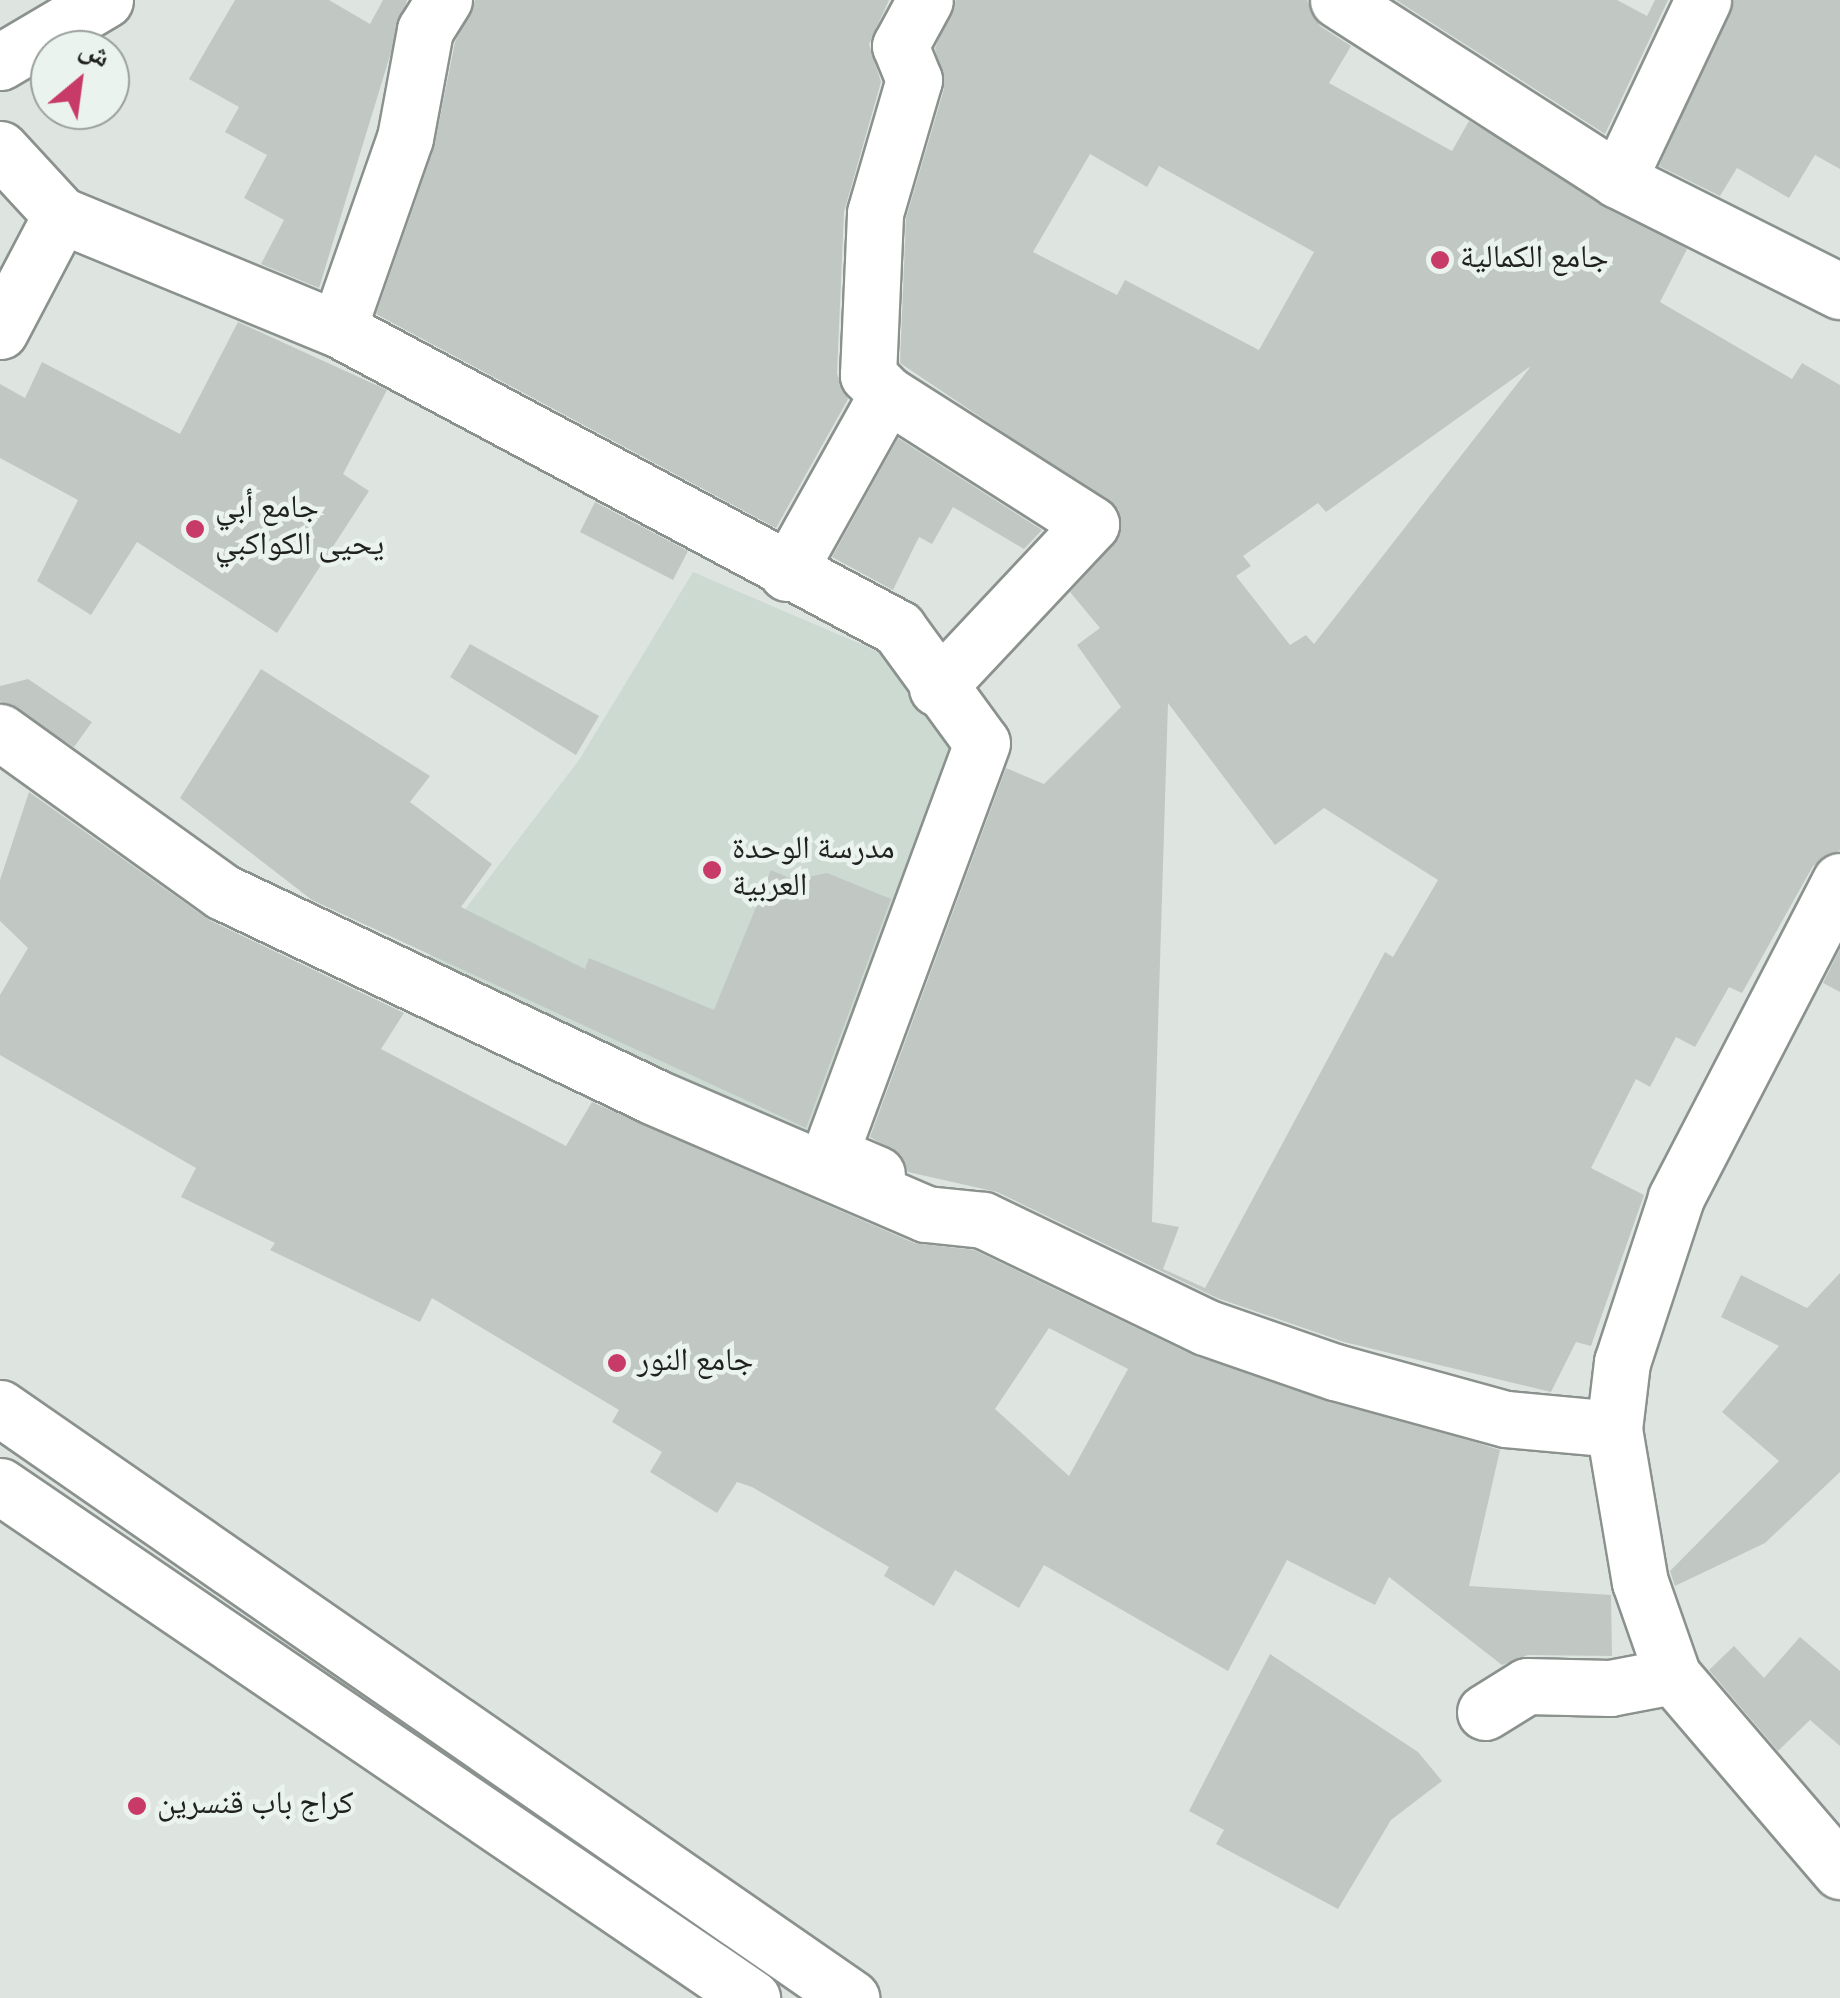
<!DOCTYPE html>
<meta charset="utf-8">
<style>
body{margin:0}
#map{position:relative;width:1840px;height:1998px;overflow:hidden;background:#dee5e1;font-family:Georgia,"Noto Naskh Arabic",serif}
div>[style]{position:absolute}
.built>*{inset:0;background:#ccdad2}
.building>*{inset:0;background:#c1c8c4}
.roads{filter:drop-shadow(2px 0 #8b928e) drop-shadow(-2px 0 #8b928e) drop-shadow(0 2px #8b928e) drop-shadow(0 -2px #8b928e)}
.street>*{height:55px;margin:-27.5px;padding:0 27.5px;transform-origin:27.5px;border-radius:27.5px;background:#fff}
.dots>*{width:28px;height:28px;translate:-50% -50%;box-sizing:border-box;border:5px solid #ebf3ee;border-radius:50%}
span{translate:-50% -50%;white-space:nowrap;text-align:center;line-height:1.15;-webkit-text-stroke:9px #ebf3ee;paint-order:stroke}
.poi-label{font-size:32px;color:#202221}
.left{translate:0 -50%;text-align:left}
.north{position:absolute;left:30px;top:30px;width:100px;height:100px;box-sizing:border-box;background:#ebf3ee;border:2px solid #9a9f9c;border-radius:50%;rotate:29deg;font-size:28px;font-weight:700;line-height:40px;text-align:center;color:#202221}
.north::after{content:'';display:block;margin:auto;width:35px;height:45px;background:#c83b69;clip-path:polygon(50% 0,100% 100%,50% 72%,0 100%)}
</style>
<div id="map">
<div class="built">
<i style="clip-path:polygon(693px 572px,877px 651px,924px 690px,970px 772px,816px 1142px,421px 967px,579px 760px)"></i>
</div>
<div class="building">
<i style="clip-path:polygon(235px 0,329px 0,370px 24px,383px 0,407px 0,319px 288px,261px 264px,284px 220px,244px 198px,267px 155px,225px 132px,239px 107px,189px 79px)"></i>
<i style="clip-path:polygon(475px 0,889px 0,869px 44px,881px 82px,844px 212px,837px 374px,848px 399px,776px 528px,376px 314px,434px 148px,455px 42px)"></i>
<i style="clip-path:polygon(evenodd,956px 0,1307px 0,1320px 26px,1351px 46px,1329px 83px,1452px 151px,1469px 121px,1687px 249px,1660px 302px,1792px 379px,1802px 363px,1840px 385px,1840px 850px,1813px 866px,1742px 993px,1729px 987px,1695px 1047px,1676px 1037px,1650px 1087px,1636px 1079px,1591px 1168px,1644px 1195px,1591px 1346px,1576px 1342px,1551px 1392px,1344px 1342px,1217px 1298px,997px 1192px,908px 1172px,901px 1155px,870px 1137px,1006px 768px,1044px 784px,1121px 707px,1077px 645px,1100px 628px,1070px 592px,1114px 544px,1119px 510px,900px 363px,906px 218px,944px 89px,935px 48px,956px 0,1090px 154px,1147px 187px,1159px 166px,1314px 252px,1259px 350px,1125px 280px,1117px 295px,1033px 252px,1090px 154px,956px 0,1531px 366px,1314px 644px,1306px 635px,1290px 645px,1236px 576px,1251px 566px,1243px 556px,1318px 503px,1326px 512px,1531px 366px,956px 0,1168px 703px,1275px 845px,1324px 808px,1438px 880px,1393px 957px,1385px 952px,1205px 1288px,1163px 1269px,1179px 1227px,1152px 1222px,1168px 703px)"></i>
<i style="clip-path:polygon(1396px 0,1617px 0,1647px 16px,1655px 0,1668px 0,1605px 134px)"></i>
<i style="clip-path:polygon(1734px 0,1840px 0,1840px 169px,1815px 155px,1789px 198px,1737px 168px,1720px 196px,1659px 166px)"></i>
<i style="clip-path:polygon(238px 322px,387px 390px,343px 474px,369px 491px,277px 633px,137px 542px,91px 615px,37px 581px,78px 500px,0 458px,0 384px,25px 398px,42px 362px,180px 434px)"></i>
<i style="clip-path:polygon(898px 438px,1042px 530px,1024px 549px,953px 507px,932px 544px,919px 537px,893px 590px,832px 557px)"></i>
<i style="clip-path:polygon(595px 502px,688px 551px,673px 580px,580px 532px)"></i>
<i style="clip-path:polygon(470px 644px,599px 716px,576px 755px,450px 677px)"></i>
<i style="clip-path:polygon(261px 669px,430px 776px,410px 802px,492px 864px,461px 907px,585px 969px,589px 958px,714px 1010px,771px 870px,794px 880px,827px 873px,891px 899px,806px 1128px,312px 900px,180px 798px)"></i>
<i style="clip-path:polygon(28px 679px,92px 722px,74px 747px,0 701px,0 686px)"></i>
<i style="clip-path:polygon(evenodd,29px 792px,209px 920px,404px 1013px,381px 1049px,566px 1146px,592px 1102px,914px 1243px,974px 1250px,1195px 1356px,1500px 1450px,1469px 1586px,1611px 1595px,1612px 1656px,1528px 1655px,1502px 1665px,1389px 1577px,1375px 1605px,1287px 1560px,1228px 1671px,1044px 1565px,1019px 1608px,955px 1570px,934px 1606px,884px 1576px,889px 1567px,752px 1487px,737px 1482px,717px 1513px,650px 1472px,662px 1452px,612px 1422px,619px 1410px,432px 1298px,420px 1322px,270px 1250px,275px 1243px,181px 1197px,196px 1168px,0 1055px,0 995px,28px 948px,0 921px,0 880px,29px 792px,1049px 1328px,1128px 1369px,1069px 1476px,995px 1409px,1049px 1328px)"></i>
<i style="clip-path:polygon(1840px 949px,1840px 992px,1823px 983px)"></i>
<i style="clip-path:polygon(1840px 1273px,1840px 1472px,1765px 1543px,1675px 1586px,1670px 1571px,1779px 1461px,1722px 1412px,1779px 1346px,1721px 1317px,1741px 1275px,1807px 1308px)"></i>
<i style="clip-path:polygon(1800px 1637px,1840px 1671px,1840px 1746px,1810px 1720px,1778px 1751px,1709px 1670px,1734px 1646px,1764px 1678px)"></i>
<i style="clip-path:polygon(1270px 1654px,1418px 1752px,1442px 1781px,1391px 1820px,1338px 1909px,1216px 1844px,1224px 1830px,1189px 1811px)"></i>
</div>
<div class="roads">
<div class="street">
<i style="left:1338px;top:0;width:333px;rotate:32.7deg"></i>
<i style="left:1618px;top:180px;width:248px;rotate:26.6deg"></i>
<i style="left:0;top:62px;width:122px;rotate:-30.6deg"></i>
<i style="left:0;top:149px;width:90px;rotate:47.3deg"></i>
<i style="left:61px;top:215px;width:300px;rotate:22.4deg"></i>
<i style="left:338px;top:329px;width:635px;rotate:28.1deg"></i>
<i style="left:898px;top:628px;width:142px;rotate:53.9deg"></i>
<i style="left:982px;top:743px;width:438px;rotate:110.3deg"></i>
<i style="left:830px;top:1154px;width:51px;rotate:23.1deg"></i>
<i style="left:1618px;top:180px;width:199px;rotate:-64.7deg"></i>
<i style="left:338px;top:329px;width:202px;rotate:-70.7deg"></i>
<i style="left:405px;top:138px;width:110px;rotate:-79.5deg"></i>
<i style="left:425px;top:30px;width:36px;rotate:-58deg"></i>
<i style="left:0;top:331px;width:131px;rotate:-62.3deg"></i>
<i style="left:887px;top:394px;width:242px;rotate:32.5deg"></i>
<i style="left:1091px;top:524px;width:225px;rotate:133.2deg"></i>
<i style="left:787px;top:573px;width:205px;rotate:-60.8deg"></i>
<i style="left:887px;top:394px;width:27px;rotate:-135deg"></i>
<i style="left:868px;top:375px;width:162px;rotate:-87.5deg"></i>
<i style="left:875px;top:213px;width:139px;rotate:-73.7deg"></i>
<i style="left:914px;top:80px;width:37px;rotate:-112deg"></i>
<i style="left:900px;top:46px;width:52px;rotate:-61.5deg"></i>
<i style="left:0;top:732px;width:274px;rotate:35.7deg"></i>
<i style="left:223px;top:892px;width:475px;rotate:25.4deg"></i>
<i style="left:652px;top:1096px;width:298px;rotate:23.3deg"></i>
<i style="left:926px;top:1214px;width:57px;rotate:6deg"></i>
<i style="left:983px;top:1220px;width:246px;rotate:25.7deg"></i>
<i style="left:1205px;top:1327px;width:138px;rotate:19.1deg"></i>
<i style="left:1335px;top:1372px;width:177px;rotate:15.4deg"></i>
<i style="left:1506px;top:1419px;width:108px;rotate:5.3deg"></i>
<i style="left:1840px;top:881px;width:357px;rotate:117.4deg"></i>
<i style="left:1676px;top:1198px;width:173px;rotate:108.2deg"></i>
<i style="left:1622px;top:1362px;width:67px;rotate:96.8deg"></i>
<i style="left:1614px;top:1429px;width:155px;rotate:80.4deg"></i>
<i style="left:1640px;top:1582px;width:100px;rotate:70.7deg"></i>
<i style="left:1673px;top:1676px;width:257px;rotate:49.4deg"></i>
<i style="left:0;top:1408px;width:1036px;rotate:34.73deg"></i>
<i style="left:0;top:1486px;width:910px;rotate:34.25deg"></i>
<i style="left:1485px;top:1712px;width:49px;rotate:-31.8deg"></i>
<i style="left:1527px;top:1686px;width:83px;rotate:1.4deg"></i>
<i style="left:1610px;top:1688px;width:64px;rotate:-10.8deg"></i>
</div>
</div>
<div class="dots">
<i style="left:1440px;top:260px;background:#c83b69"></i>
<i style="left:195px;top:529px;background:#c83b69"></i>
<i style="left:712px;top:870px;background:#c83b69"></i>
<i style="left:617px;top:1363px;background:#c83b69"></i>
<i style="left:137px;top:1806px;background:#c83b69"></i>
</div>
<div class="poi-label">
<span class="left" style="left:1460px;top:260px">جامع الكمالية</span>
<span class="left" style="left:215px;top:529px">جامع أبي<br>يحيى الكواكبي</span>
<span class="left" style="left:732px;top:870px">مدرسة الوحدة<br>العربية</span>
<span class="left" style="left:637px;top:1363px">جامع النور</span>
<span class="left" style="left:157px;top:1806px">كراج باب قنسرين</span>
</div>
<div class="north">ش</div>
</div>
